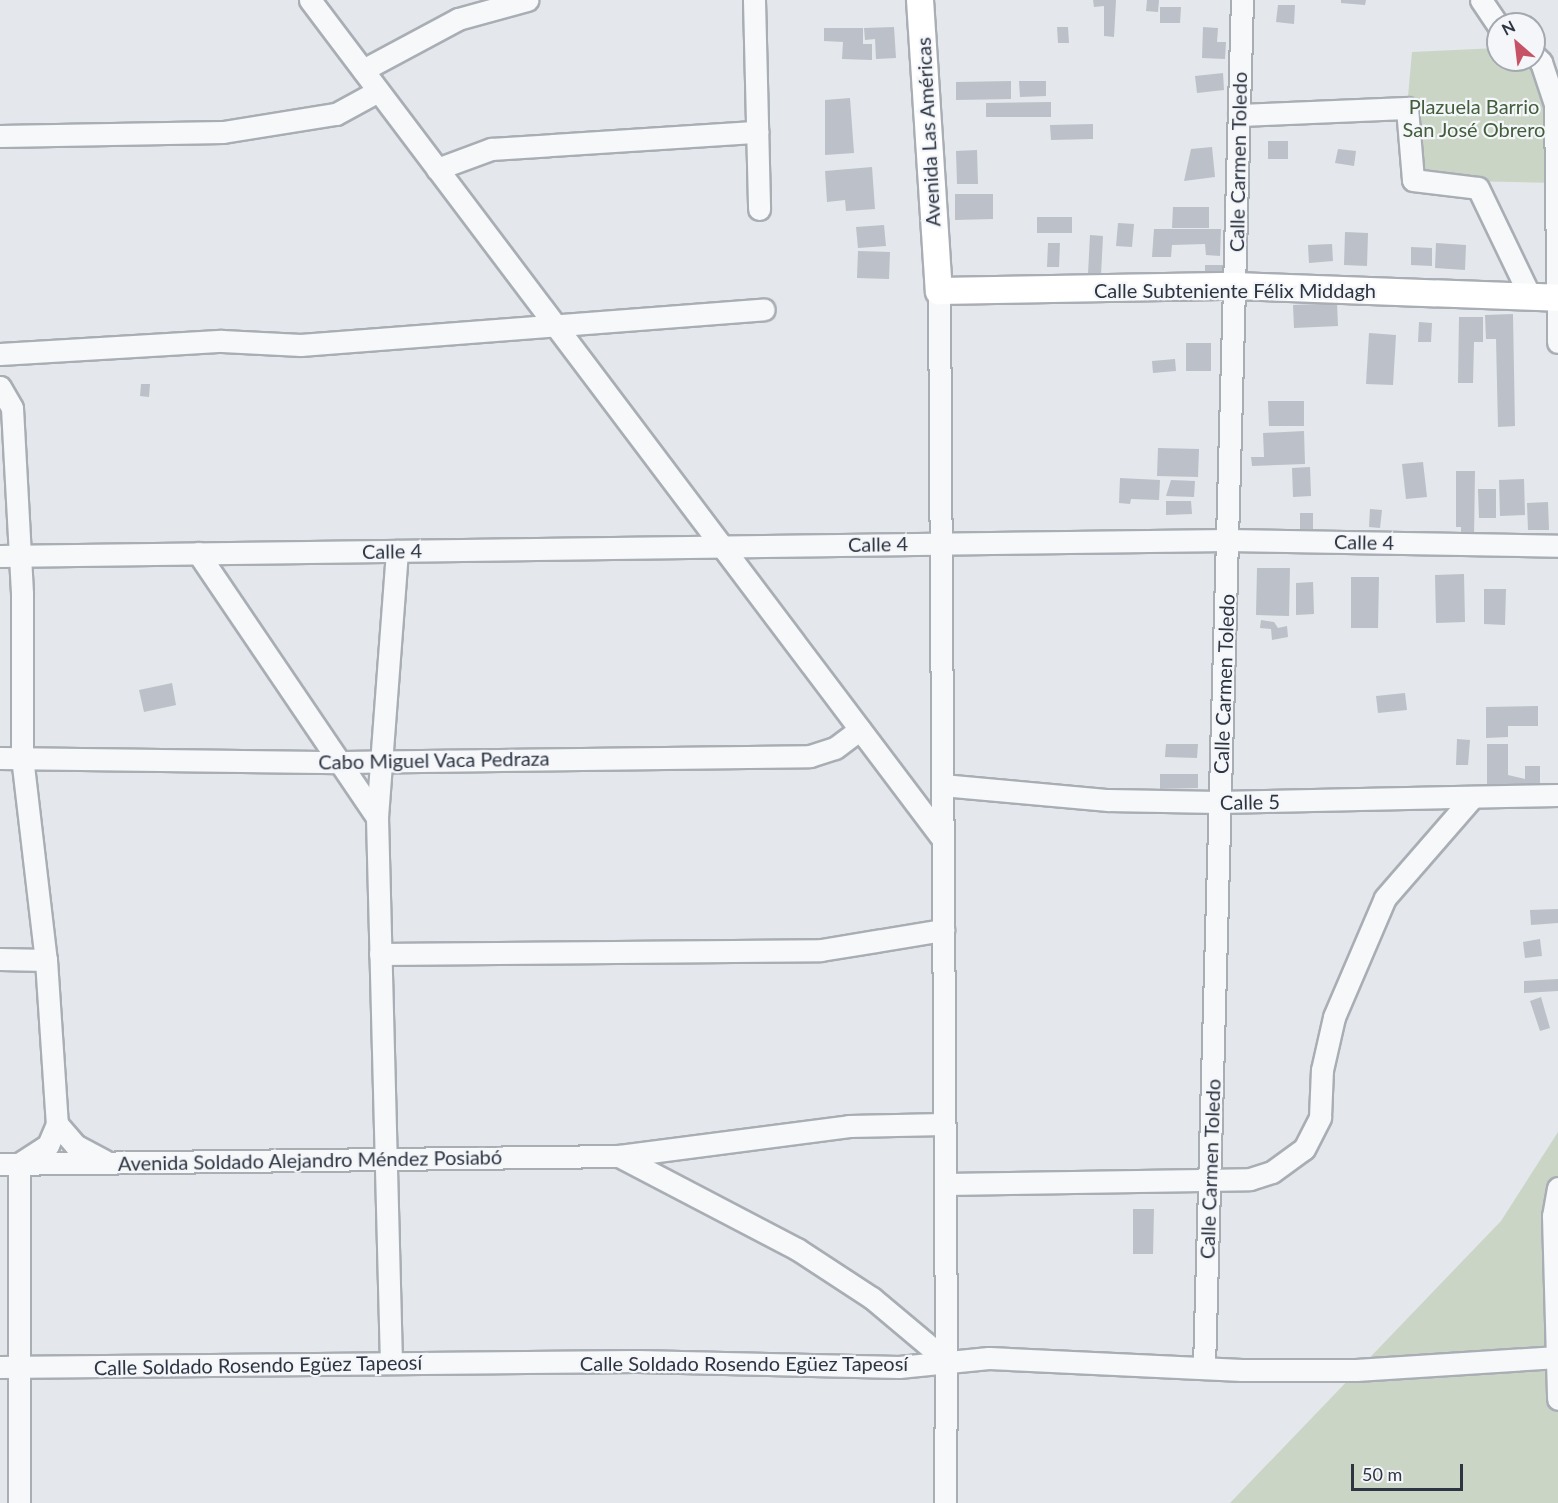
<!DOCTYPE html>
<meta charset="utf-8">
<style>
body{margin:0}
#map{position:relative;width:1558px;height:1503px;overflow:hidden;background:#e4e7eb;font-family:Lato,sans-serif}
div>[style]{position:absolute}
.green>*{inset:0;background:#cad5c6}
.building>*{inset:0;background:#bcc0c8}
.roads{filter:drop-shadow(2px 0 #a9aeb5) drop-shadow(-2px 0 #a9aeb5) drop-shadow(0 2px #a9aeb5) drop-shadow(0 -2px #a9aeb5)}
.minor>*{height:21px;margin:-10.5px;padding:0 10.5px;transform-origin:10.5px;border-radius:10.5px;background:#f7f8fa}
.major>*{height:26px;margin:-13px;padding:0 13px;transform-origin:13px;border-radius:13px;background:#fff}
span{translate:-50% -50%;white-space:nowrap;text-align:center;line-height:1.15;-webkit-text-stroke:4.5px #f4f6f9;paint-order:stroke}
.park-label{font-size:20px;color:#425e3b}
.street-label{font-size:20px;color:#2d3543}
.north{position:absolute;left:1486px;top:12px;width:60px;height:60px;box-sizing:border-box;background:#f4f6f9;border:2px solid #a4a9b0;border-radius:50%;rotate:332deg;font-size:16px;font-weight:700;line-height:24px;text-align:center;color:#2d3543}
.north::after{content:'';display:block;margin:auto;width:21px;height:27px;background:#c85265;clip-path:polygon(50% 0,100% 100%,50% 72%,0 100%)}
.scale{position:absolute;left:1351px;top:1464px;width:112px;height:27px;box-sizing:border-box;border:3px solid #2d3543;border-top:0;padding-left:8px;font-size:18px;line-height:21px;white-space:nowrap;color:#2d3543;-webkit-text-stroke:4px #f4f6f9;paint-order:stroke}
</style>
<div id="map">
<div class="green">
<i style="clip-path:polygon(1498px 48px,1498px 60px,1531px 60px,1552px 91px,1556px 183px,1413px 180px,1407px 108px,1412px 52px)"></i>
<i style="clip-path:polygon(1558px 1132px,1558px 1503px,1230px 1503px,1501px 1221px)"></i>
</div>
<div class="building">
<i style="clip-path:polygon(1093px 0,1116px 0,1114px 37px,1104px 36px,1104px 6px,1094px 7px)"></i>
<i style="clip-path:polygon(1147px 0,1159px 0,1158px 12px,1146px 11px)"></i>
<i style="clip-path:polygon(1341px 0,1366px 0,1365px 5px,1341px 3px)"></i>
<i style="clip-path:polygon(1278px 5px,1295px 5px,1294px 24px,1276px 22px)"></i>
<i style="clip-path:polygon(1160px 7px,1181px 7px,1180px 23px,1160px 23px)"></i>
<i style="clip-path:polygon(894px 27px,896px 58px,876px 59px,875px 39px,865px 40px,864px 28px)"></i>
<i style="clip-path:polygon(1057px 27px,1068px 27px,1069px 43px,1058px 43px)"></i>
<i style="clip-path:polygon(1203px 27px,1218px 28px,1217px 42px,1226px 42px,1225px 59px,1202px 58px)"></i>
<i style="clip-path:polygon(824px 28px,863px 28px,863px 44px,872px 44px,872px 60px,842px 59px,843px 42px,824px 41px)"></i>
<i style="clip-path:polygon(1223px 73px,1224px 90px,1197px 93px,1195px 76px)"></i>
<i style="clip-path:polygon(1011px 81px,1011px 99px,956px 100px,956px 82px)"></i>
<i style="clip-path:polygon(1019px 81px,1046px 81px,1046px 96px,1020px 97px)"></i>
<i style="clip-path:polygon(850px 98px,854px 153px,825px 155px,825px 100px)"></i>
<i style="clip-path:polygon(1051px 102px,1051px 117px,986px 117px,986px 103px)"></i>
<i style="clip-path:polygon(1093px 124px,1093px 139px,1051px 140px,1050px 125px)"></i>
<i style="clip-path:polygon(1268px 141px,1288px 141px,1288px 159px,1268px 159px)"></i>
<i style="clip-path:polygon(1212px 147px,1215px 177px,1184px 181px,1191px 149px)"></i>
<i style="clip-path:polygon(1338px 149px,1356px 151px,1354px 166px,1335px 163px)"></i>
<i style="clip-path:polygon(977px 150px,978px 184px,957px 184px,956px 151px)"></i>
<i style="clip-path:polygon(872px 167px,875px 209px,846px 211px,845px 200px,827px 202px,825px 171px)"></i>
<i style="clip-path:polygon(955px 194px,993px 194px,993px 219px,955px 220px)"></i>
<i style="clip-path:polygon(1173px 207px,1209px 207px,1209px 228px,1172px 228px)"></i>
<i style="clip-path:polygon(1037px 217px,1072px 217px,1072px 233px,1037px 233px)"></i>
<i style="clip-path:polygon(1118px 223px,1134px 224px,1132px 247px,1116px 246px)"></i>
<i style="clip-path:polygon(884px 225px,886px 246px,858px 248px,856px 227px)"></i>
<i style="clip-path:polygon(1154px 229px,1221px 229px,1220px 256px,1206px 255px,1205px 244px,1172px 245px,1171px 257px,1152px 257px)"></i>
<i style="clip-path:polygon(1345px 232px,1368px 233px,1367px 266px,1344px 265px)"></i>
<i style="clip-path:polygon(1090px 235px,1103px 236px,1101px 275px,1088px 274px)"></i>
<i style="clip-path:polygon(1048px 243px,1060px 243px,1059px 267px,1047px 267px)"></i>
<i style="clip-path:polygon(1436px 243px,1466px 245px,1465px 270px,1435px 268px)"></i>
<i style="clip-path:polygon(1332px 244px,1333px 261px,1309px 263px,1308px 245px)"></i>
<i style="clip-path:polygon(1411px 247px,1432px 248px,1432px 266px,1411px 265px)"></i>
<i style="clip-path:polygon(858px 251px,890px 252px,889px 279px,857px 278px)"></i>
<i style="clip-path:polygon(1205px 265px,1223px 265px,1222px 275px,1205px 274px)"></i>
<i style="clip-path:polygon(1337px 303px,1338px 326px,1294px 328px,1293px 305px)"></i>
<i style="clip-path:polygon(1513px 314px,1515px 426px,1498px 427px,1496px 339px,1486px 339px,1485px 315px)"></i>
<i style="clip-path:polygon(1459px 317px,1483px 317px,1483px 342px,1474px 342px,1473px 383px,1458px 383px)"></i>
<i style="clip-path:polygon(1419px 322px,1432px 323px,1431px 342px,1418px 342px)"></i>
<i style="clip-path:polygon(1369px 333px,1396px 335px,1393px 385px,1366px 384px)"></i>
<i style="clip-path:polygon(1186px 343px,1211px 343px,1211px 371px,1186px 371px)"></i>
<i style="clip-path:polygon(1175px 359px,1176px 371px,1153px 373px,1152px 361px)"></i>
<i style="clip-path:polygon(141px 384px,150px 384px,149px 397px,140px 396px)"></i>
<i style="clip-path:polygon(1268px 401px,1304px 401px,1304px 426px,1269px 426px)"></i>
<i style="clip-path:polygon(1304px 431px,1305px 464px,1252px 466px,1251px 457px,1264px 457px,1263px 433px)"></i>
<i style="clip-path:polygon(1158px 448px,1199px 449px,1198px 477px,1157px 476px)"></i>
<i style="clip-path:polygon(1423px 462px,1427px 497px,1406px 499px,1402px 464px)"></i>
<i style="clip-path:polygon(1310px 467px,1311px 496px,1293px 497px,1292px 468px)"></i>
<i style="clip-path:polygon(1456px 471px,1475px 471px,1474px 538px,1461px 538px,1461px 527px,1456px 527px)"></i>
<i style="clip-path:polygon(1120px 478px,1160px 480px,1159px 500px,1131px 499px,1130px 504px,1119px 503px)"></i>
<i style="clip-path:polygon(1524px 479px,1525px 515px,1500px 516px,1499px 480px)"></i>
<i style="clip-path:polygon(1171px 480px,1195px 481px,1194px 497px,1166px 496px)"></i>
<i style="clip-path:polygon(1478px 489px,1496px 489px,1496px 518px,1479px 518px)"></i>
<i style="clip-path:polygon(1166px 501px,1191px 501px,1192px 514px,1166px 515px)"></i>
<i style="clip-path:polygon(1548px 502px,1549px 530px,1528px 530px,1527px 503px)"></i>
<i style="clip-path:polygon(1370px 509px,1382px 510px,1380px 528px,1369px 527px)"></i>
<i style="clip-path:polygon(1300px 513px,1313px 513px,1313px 529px,1300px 529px)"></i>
<i style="clip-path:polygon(1257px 568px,1290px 568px,1289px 616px,1256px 615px)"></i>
<i style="clip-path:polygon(1464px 574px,1465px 622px,1436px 623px,1435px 575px)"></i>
<i style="clip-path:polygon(1351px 577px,1379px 577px,1378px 628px,1351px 628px)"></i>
<i style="clip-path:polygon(1313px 582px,1314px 614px,1296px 615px,1296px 583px)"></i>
<i style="clip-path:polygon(1484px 589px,1506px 589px,1505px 625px,1484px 624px)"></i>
<i style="clip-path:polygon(1261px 620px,1274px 622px,1278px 628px,1287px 626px,1288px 637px,1272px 640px,1271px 629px,1260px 628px)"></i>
<i style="clip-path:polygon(172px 683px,176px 705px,144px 712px,139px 690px)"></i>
<i style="clip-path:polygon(1405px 693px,1407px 710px,1378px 713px,1376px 696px)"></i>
<i style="clip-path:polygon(1538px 706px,1538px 726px,1508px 726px,1508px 737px,1486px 738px,1486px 707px)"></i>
<i style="clip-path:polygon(1457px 739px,1470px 740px,1468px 765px,1456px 765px)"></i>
<i style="clip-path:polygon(1166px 744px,1198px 744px,1197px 758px,1165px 757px)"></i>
<i style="clip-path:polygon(1487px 744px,1508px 744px,1508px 775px,1525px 779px,1525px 766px,1540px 766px,1540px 790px,1487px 790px)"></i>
<i style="clip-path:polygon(1160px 774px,1198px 774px,1198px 788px,1160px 789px)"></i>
<i style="clip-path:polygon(1558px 909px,1558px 923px,1531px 925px,1530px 910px)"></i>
<i style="clip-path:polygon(1540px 939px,1542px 956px,1525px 958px,1523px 942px)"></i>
<i style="clip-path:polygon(1558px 979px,1558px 991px,1524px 993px,1524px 981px)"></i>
<i style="clip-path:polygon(1541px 997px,1550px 1028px,1540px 1031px,1530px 1001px)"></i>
<i style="clip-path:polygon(1133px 1209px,1154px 1209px,1153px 1254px,1133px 1254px)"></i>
</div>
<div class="roads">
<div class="minor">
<i style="left:310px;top:0;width:1050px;rotate:52.98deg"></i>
<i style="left:754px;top:0;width:209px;rotate:88.6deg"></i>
<i style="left:1481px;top:0;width:30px;rotate:56deg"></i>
<i style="left:1534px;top:55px;width:10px;rotate:45deg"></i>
<i style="left:1541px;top:62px;width:44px;rotate:71.6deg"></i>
<i style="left:1555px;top:104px;width:238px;rotate:89.3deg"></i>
<i style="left:363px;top:70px;width:108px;rotate:-28.2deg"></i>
<i style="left:458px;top:19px;width:72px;rotate:-15.4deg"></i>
<i style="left:1239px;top:115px;width:168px;rotate:-2.4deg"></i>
<i style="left:1407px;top:108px;width:72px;rotate:85.2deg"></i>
<i style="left:1413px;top:180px;width:65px;rotate:7deg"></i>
<i style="left:1478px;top:188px;width:120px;rotate:64.3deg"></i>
<i style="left:0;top:136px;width:223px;rotate:-1deg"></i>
<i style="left:223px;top:132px;width:114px;rotate:-9.1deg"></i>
<i style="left:336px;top:114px;width:48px;rotate:-28.7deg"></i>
<i style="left:437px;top:169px;width:58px;rotate:-20.3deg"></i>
<i style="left:491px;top:149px;width:267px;rotate:-3.7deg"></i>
<i style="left:939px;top:291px;width:1069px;rotate:89.62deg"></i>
<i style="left:0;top:354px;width:222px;rotate:-3.4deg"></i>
<i style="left:222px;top:341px;width:79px;rotate:2.9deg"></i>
<i style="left:301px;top:345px;width:464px;rotate:-4.4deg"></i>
<i style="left:0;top:387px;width:24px;rotate:60deg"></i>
<i style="left:12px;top:408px;width:186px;rotate:86.9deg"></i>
<i style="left:22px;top:594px;width:163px;rotate:90deg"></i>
<i style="left:22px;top:757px;width:204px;rotate:83.3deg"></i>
<i style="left:46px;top:960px;width:164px;rotate:86.2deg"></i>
<i style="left:57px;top:1124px;width:23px;rotate:113deg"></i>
<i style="left:48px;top:1145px;width:35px;rotate:147deg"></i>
<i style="left:19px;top:1164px;width:339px;rotate:90deg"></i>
<i style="left:198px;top:553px;width:319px;rotate:55.9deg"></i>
<i style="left:0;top:556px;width:1228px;rotate:-0.75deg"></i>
<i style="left:1228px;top:540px;width:330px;rotate:1deg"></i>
<i style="left:0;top:758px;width:342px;rotate:0.7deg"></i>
<i style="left:342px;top:762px;width:468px;rotate:-0.7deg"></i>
<i style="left:810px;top:756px;width:26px;rotate:-18deg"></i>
<i style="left:835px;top:748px;width:31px;rotate:-37deg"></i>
<i style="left:942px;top:785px;width:167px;rotate:5.2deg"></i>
<i style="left:1108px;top:800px;width:110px;rotate:1deg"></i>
<i style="left:1218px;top:802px;width:340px;rotate:-1.2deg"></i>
<i style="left:380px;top:954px;width:441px;rotate:-0.5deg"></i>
<i style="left:821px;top:950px;width:124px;rotate:-9.3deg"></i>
<i style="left:0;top:959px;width:46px;rotate:1.2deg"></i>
<i style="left:57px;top:1124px;width:28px;rotate:49deg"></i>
<i style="left:75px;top:1145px;width:34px;rotate:28deg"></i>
<i style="left:619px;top:1156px;width:201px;rotate:27.6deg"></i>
<i style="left:797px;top:1249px;width:90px;rotate:33.2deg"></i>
<i style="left:872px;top:1298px;width:97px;rotate:40deg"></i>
<i style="left:946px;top:1360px;width:143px;rotate:90.4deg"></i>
<i style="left:0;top:1164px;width:619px;rotate:-0.74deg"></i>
<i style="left:619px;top:1156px;width:232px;rotate:-7.4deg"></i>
<i style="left:849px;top:1126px;width:95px;rotate:-1.2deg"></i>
<i style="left:945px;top:1184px;width:305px;rotate:-0.9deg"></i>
<i style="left:1250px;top:1179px;width:23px;rotate:-18deg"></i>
<i style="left:1272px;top:1172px;width:39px;rotate:-36deg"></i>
<i style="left:1304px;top:1149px;width:36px;rotate:-63deg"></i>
<i style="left:1320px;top:1117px;width:47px;rotate:-87.6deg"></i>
<i style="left:1322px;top:1070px;width:54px;rotate:-77.2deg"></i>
<i style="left:1334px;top:1017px;width:129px;rotate:-66.8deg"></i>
<i style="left:1385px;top:898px;width:133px;rotate:-49deg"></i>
<i style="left:1558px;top:1188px;width:28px;rotate:100deg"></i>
<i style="left:1553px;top:1216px;width:183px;rotate:88.4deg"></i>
<i style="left:391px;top:1363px;width:546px;rotate:-91.47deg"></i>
<i style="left:377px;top:817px;width:267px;rotate:-85.7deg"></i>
<i style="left:0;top:1367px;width:637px;rotate:-0.54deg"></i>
<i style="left:637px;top:1361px;width:262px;rotate:1.3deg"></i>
<i style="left:899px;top:1367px;width:90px;rotate:-5.7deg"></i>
<i style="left:989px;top:1358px;width:253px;rotate:2.7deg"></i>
<i style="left:1242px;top:1370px;width:114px"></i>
<i style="left:1356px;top:1370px;width:202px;rotate:-3.7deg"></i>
<i style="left:1204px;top:1367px;width:1368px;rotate:-88.41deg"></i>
</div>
<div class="major">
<i style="left:920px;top:0;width:292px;rotate:86.3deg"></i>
<i style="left:939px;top:291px;width:296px;rotate:-1deg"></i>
<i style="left:1235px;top:286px;width:323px;rotate:2.1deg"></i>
</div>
</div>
<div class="park-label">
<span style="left:1474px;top:118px">Plazuela Barrio<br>San José Obrero</span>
</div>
<div class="street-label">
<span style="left:928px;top:132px;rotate:-93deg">Avenida Las Américas</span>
<span style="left:1238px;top:162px;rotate:-89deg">Calle Carmen Toledo</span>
<span style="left:1235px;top:290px">Calle Subteniente Félix Middagh</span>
<span style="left:1364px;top:542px;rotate:1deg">Calle 4</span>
<span style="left:878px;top:544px;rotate:-1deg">Calle 4</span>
<span style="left:392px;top:551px;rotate:-1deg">Calle 4</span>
<span style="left:1224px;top:684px;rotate:-88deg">Calle Carmen Toledo</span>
<span style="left:434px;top:760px;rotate:-1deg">Cabo Miguel Vaca Pedraza</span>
<span style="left:1250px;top:802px;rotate:-1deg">Calle 5</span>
<span style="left:310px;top:1160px;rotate:-1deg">Avenida Soldado Alejandro Méndez Posiabó</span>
<span style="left:1210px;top:1169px;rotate:-88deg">Calle Carmen Toledo</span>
<span style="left:744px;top:1363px">Calle Soldado Rosendo Egüez Tapeosí</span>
<span style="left:258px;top:1365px;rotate:-1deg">Calle Soldado Rosendo Egüez Tapeosí</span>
</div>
<div class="north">N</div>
<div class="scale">50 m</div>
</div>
